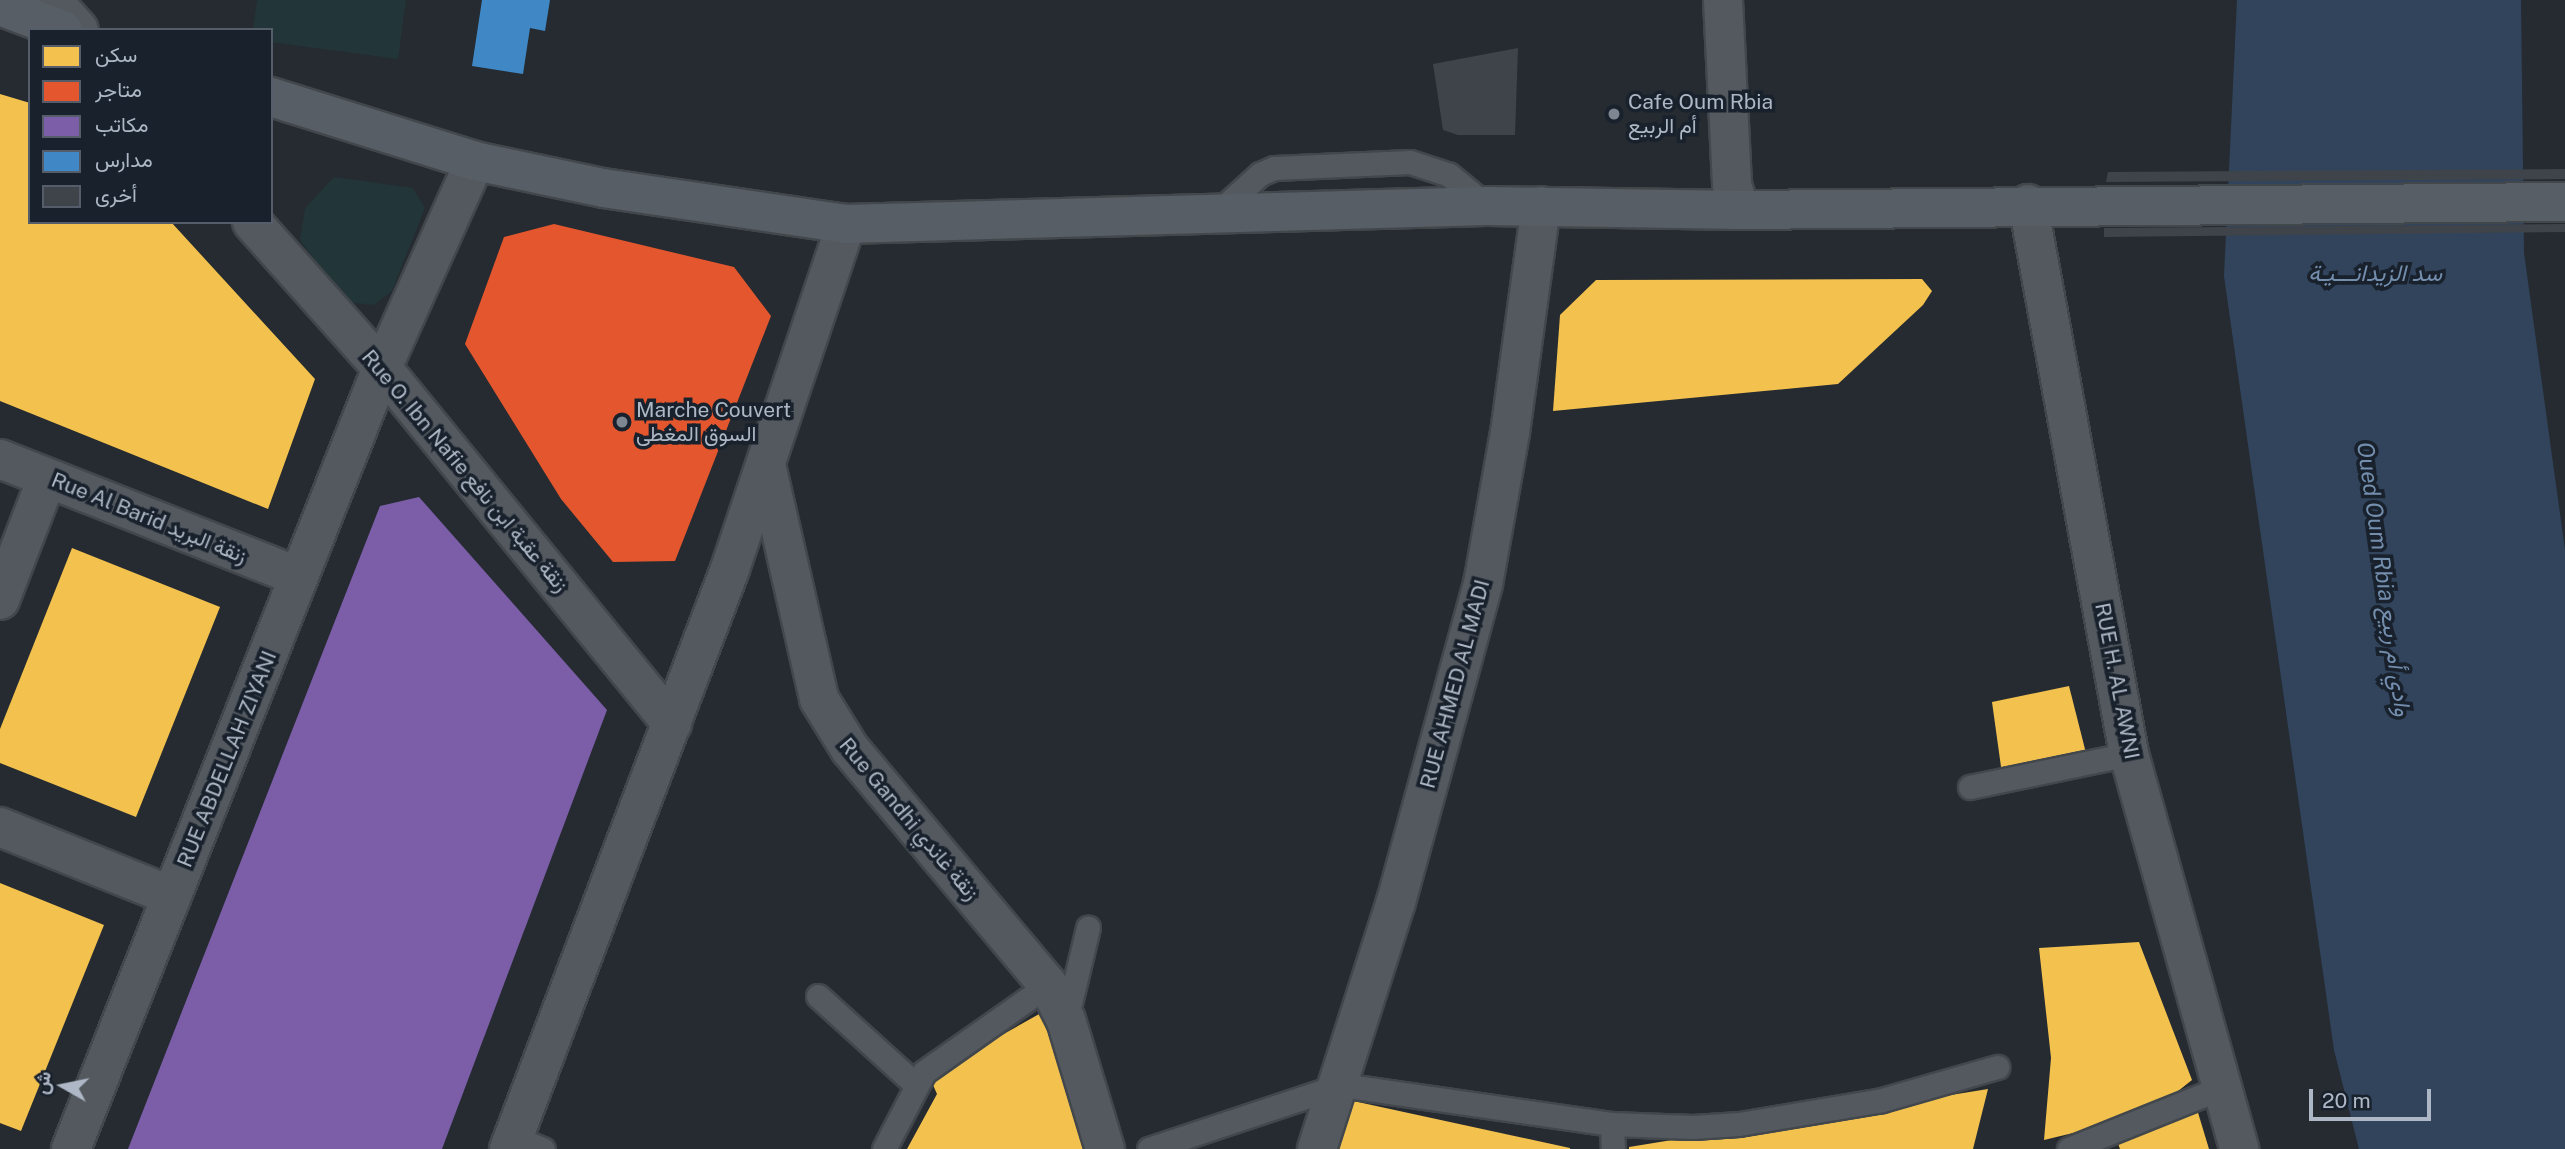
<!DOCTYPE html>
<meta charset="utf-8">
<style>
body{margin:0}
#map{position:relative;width:2565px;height:1149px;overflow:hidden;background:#252b31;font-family:"Public Sans",Vazirmatn,sans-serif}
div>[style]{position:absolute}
.green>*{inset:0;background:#223538}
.water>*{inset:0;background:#31445c}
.homes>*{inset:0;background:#f2c14e}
.shops>*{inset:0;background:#e4572e}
.offices>*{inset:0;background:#7b5ea7}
.schools>*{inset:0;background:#3f88c5}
.building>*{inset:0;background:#3f444a}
.roads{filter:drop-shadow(2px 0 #42474c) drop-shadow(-2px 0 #42474c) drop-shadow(0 2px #42474c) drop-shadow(0 -2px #42474c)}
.service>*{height:23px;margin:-11.5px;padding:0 11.5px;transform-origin:11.5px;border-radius:11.5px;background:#545960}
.minor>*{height:38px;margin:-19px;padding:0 19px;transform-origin:19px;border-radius:19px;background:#545960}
.secondary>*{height:38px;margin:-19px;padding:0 19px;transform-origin:19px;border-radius:19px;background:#585e65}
.dots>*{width:19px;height:19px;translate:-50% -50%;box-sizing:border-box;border:4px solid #18212c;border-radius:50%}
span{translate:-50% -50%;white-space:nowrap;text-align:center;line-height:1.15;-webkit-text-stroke:7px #18212c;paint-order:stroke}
.poi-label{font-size:21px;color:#adb7c5}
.left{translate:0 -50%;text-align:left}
.street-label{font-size:21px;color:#adb7c5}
.water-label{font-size:23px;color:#748eae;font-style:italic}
.legend{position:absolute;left:28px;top:28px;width:245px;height:196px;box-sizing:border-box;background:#18212c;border:2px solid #545d69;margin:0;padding:9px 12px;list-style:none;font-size:21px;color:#adb7c5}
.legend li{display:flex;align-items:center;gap:14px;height:35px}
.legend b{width:35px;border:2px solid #545d69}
.north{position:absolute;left:28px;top:1051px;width:70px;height:70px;-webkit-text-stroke:5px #18212c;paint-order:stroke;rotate:279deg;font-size:19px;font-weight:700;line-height:28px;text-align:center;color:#adb7c5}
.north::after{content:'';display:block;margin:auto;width:24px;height:32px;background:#adb7c5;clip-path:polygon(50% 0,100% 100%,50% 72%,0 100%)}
.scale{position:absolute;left:2309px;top:1089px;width:122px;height:32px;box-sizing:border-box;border:4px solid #adb7c5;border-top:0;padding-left:9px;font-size:21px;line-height:24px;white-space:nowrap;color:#adb7c5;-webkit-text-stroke:5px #18212c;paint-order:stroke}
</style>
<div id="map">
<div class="green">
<i style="clip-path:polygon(257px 0,406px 0,398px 59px,271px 42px,271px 30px,253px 30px)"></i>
<i style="clip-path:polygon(334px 177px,413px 188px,425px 208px,392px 291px,374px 305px,345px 302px,300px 240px,305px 208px)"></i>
</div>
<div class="water">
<i style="clip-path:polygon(2237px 0,2521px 0,2524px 253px,2565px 550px,2565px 1149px,2359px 1149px,2334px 1050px,2224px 276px)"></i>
</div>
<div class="homes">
<i style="clip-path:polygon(0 94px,30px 103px,30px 222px,171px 222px,315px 379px,268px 509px,0 401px)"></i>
<i style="clip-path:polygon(1922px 279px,1932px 291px,1923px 305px,1838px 384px,1553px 411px,1560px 315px,1596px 280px)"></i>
<i style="clip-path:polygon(72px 548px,220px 607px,136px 817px,0 763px,0 729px)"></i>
<i style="clip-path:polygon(2069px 686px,2087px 757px,2002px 774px,1992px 702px)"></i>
<i style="clip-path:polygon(0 883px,104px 925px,21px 1131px,0 1123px)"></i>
<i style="clip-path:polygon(2139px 942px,2192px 1080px,2168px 1099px,2102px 1126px,2044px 1140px,2051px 1058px,2039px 948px)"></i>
<i style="clip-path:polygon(1041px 1013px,1074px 1073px,1085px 1149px,907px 1149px,937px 1094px,929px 1076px)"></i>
<i style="clip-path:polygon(1988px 1089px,1973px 1149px,1629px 1149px,1629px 1147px)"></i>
<i style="clip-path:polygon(1344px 1099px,1570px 1148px,1570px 1149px,1330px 1149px)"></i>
<i style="clip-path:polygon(2196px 1106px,2209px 1149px,2120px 1149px,2116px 1138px)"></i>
</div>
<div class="shops">
<i style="clip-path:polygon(554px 224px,734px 267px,771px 316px,675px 561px,613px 562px,561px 499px,465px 344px,504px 237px)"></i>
</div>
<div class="offices">
<i style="clip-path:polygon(419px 497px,607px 710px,442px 1149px,128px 1149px,380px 506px)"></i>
</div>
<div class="schools">
<i style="clip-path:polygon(482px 0,550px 0,545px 31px,530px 28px,523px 74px,472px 66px)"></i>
</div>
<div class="building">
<i style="clip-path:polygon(1518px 48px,1515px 135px,1458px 135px,1443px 130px,1433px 64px)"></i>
<i style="clip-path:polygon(2565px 169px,2565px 179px,2106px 182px,2108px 172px)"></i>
<i style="clip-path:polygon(2565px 224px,2565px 232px,2104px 237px,2104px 228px)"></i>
</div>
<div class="roads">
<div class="service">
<i style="left:1218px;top:212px;width:57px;rotate:-42.1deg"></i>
<i style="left:1260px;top:174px;width:15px;rotate:-23deg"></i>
<i style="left:1274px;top:168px;width:136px;rotate:-2.5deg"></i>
<i style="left:1410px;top:162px;width:40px;rotate:18deg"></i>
<i style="left:1448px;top:174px;width:50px;rotate:39.4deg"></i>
<i style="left:1970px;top:787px;width:162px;rotate:-11.7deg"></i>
<i style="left:818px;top:996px;width:131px;rotate:42.2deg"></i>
<i style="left:1066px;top:1020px;width:95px;rotate:-76.6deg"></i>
<i style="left:1612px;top:1124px;width:25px;rotate:88deg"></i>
<i style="left:513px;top:1137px;width:32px;rotate:22deg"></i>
<i style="left:884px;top:1149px;width:87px;rotate:-62.5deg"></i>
<i style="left:924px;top:1072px;width:151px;rotate:-35.1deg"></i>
<i style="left:1149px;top:1149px;width:202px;rotate:-18.4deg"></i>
<i style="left:1341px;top:1085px;width:274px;rotate:8.2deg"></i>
<i style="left:1612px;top:1124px;width:81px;rotate:2.1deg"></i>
<i style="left:1693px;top:1127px;width:46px;rotate:-3.7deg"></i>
<i style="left:1739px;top:1124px;width:145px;rotate:-9.5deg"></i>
<i style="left:1882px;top:1100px;width:120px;rotate:-16deg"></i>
<i style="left:2069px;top:1149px;width:164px;rotate:-21.9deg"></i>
</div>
<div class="minor">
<i style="left:52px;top:0;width:40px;rotate:48deg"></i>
<i style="left:1723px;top:0;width:185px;rotate:87.2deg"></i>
<i style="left:1732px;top:185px;width:26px;rotate:72deg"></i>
<i style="left:2028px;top:204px;width:559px;rotate:79.59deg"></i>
<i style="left:2129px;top:754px;width:410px;rotate:74.4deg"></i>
<i style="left:252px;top:222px;width:195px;rotate:48.3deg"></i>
<i style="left:382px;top:368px;width:459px;rotate:50.8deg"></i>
<i style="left:0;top:459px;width:321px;rotate:21.5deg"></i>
<i style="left:766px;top:465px;width:240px;rotate:77.2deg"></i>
<i style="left:819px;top:699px;width:59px;rotate:58.2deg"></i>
<i style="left:850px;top:749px;width:308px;rotate:50deg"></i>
<i style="left:1048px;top:985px;width:39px;rotate:63deg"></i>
<i style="left:1066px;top:1020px;width:135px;rotate:73.2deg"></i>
<i style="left:0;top:600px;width:131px;rotate:-68.9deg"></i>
<i style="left:0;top:827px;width:185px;rotate:21.9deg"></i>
<i style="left:71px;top:1149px;width:841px;rotate:-68.29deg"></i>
<i style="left:382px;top:368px;width:227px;rotate:-65.8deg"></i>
<i style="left:509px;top:1149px;width:621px;rotate:-69.14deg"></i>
<i style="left:730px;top:569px;width:364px;rotate:-71.4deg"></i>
<i style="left:1317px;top:1149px;width:259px;rotate:-72.3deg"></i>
<i style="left:1396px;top:902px;width:330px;rotate:-74.7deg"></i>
<i style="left:1483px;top:584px;width:153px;rotate:-79.9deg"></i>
<i style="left:1510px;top:433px;width:229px;rotate:-82.2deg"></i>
</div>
<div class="secondary">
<i style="left:0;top:6px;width:67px;rotate:20.9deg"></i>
<i style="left:271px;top:97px;width:214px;rotate:17.4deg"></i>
<i style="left:475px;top:161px;width:131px;rotate:11.9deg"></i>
<i style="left:603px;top:188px;width:246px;rotate:8.4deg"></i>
<i style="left:846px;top:224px;width:641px;rotate:-1.61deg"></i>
<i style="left:1487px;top:206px;width:253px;rotate:0.9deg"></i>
<i style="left:1740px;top:210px;width:825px;rotate:-0.56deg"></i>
</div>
</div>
<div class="dots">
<i style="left:1614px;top:114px;background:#7d8691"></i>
<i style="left:622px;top:422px;background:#7d8691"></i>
</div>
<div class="poi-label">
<span class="left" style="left:1628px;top:114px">Cafe Oum Rbia<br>أم الربيع</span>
<span class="left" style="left:636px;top:422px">Marche Couvert<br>السوق المغطى</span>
</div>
<div class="street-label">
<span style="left:465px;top:471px;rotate:50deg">Rue O. Ibn Nafie زنقة عقبة ابن نافع</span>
<span style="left:149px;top:518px;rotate:22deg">Rue Al Barid زنقة البريد</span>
<span style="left:2117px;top:681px;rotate:79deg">RUE H. AL AWNI</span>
<span style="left:1455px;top:684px;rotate:-75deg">RUE AHMED AL MADI</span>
<span style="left:227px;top:759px;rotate:-68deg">RUE ABDELLAH ZIYANI</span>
<span style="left:909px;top:819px;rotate:50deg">Rue Gandhi زنقة غاندي</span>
</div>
<div class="water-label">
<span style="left:2375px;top:273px">سد الزيدانـــيـة</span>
<span style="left:2384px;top:579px;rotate:82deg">Oued Oum Rbia وادي أم ربيع</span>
</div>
<ul class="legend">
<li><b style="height:19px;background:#f2c14e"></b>سكن</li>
<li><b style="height:19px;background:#e4572e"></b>متاجر</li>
<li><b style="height:19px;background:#7b5ea7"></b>مكاتب</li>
<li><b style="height:19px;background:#3f88c5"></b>مدارس</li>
<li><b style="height:19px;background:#3f444a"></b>أخرى</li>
</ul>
<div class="north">ش</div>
<div class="scale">20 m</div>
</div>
